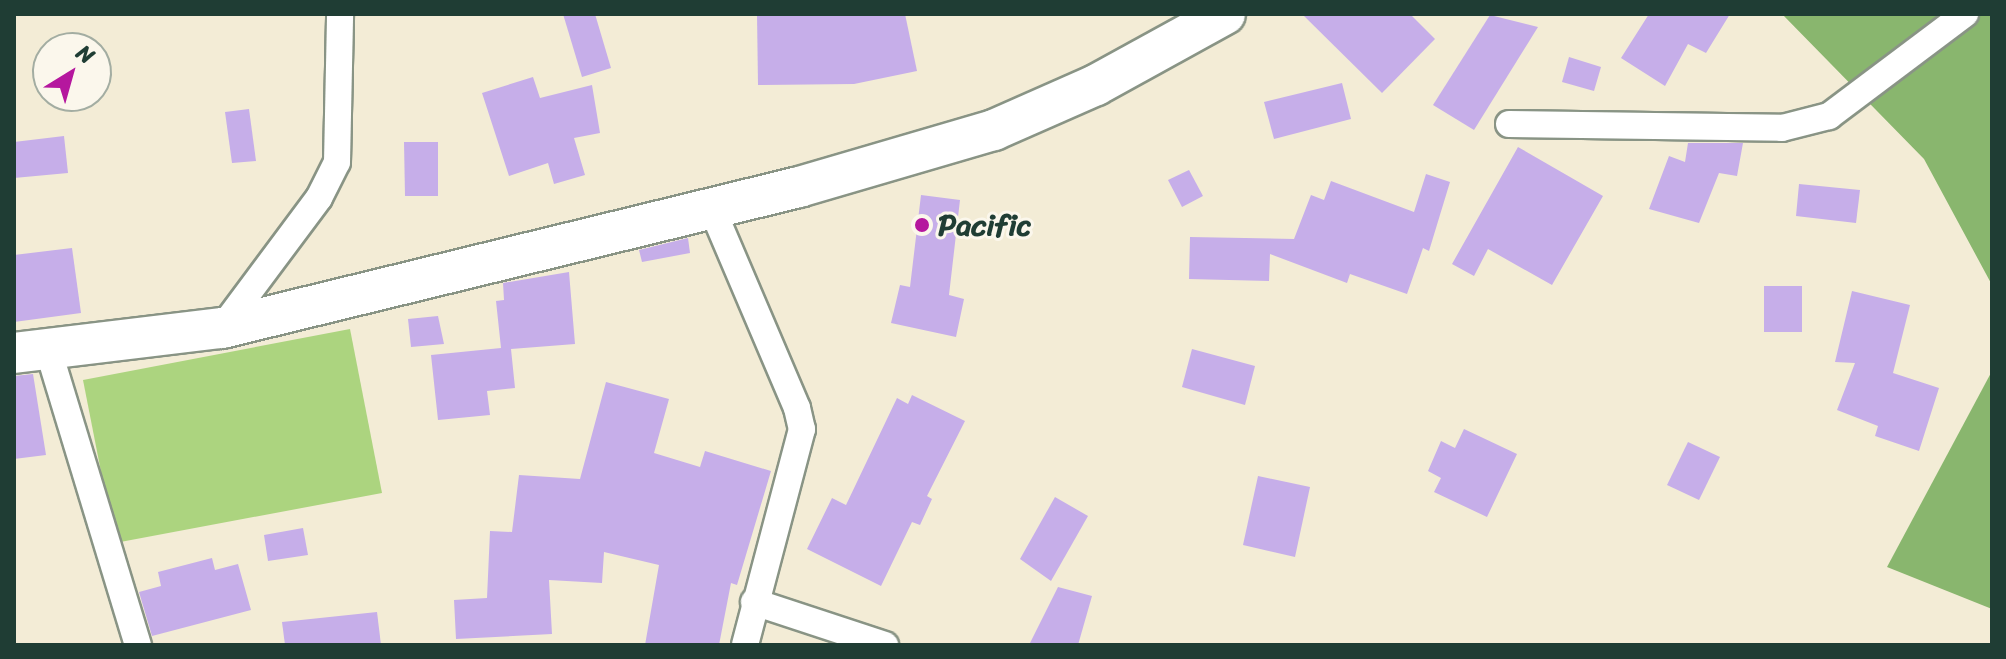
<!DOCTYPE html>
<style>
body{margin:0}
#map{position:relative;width:2006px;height:659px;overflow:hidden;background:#f3ecd6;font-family:Sriracha,sans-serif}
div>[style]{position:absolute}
.green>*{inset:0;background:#acd47f}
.forest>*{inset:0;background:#89b66e}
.building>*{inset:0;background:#c6aee9}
.roads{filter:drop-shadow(2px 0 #899485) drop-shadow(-2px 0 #899485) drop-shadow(0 2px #899485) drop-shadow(0 -2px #899485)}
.street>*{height:26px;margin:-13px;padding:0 13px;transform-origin:13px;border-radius:13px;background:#fff}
.primary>*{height:40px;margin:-20px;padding:0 20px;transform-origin:20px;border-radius:20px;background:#fff}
.dots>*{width:22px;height:22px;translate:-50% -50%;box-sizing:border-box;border:4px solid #fbf7ec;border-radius:50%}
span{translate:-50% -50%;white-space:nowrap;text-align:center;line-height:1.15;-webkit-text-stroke:6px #fbf7ec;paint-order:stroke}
.poi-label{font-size:30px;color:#1f3d34;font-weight:700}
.left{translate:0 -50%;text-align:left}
.frame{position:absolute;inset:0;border:16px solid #1f3d34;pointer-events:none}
.north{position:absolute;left:32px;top:32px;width:80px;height:80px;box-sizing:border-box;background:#fbf7ec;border:2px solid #a3ada2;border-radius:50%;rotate:37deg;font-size:22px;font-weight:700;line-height:32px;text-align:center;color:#1f3d34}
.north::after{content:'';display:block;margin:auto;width:28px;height:36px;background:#b5179e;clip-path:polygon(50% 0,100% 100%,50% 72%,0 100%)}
</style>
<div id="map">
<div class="green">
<i style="clip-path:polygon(350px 329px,382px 493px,115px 543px,83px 380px)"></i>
</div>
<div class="forest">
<i style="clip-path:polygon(1782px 14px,1992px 14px,1992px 285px,1924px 159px)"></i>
<i style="clip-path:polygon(1992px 371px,1992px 609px,1887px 567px)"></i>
</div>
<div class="building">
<i style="clip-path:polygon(563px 14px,595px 14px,611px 68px,582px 77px)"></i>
<i style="clip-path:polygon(757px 14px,905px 14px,917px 71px,854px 84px,758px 85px)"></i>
<i style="clip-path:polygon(1302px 14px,1410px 14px,1435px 39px,1382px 93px)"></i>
<i style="clip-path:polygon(1649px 14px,1730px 14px,1706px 53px,1688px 44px,1665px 86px,1621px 58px)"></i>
<i style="clip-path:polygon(1490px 15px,1538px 27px,1474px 130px,1433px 105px)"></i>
<i style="clip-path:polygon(1569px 57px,1601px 67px,1594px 91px,1562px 82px)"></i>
<i style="clip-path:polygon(533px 77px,540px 98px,592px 85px,600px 133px,574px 138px,585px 175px,554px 184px,548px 163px,509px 176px,482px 93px)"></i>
<i style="clip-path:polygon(1342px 83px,1351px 119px,1274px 139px,1264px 102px)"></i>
<i style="clip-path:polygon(249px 109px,256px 161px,232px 163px,225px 112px)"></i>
<i style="clip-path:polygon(64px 136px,68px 173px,14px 178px,14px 142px)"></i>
<i style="clip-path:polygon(404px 142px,438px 142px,438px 196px,405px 196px)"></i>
<i style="clip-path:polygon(1688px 143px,1743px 143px,1737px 176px,1719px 173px,1699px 223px,1649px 209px,1669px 156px,1685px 162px)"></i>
<i style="clip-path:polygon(1518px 147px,1603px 196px,1552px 285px,1488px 249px,1474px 276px,1452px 264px)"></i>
<i style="clip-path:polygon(1189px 170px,1203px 196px,1182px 207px,1168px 180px)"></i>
<i style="clip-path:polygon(1426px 174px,1450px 182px,1429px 251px,1423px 248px,1407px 294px,1350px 274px,1347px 283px,1270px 254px,1269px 281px,1189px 279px,1190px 237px,1294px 239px,1311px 195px,1324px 200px,1331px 181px,1414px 212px)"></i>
<i style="clip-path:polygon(1799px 184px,1860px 190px,1856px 223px,1796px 216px)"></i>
<i style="clip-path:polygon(921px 195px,960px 200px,949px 295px,964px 299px,956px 337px,891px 323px,900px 285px,910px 287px)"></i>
<i style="clip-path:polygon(688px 238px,690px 253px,642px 262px,639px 250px)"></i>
<i style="clip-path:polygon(72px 248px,81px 313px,14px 322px,14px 255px)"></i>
<i style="clip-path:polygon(569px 272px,575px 344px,511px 349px,515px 388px,487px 391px,490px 415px,438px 420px,431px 355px,501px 348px,496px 301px,504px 300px,503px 283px)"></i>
<i style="clip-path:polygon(1764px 286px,1802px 286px,1802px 332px,1764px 332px)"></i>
<i style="clip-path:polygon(1852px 291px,1910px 305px,1893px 373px,1939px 388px,1919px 451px,1875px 436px,1878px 426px,1837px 410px,1855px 363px,1835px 362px)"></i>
<i style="clip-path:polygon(438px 316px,444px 344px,411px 347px,408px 319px)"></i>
<i style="clip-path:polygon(1192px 349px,1255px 366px,1245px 405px,1182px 387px)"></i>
<i style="clip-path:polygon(33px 374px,46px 455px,14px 459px,14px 376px)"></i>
<i style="clip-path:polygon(606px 382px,669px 399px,654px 453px,700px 467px,705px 451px,771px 471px,737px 585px,731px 583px,719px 645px,645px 645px,659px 565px,604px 552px,602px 583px,549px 580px,552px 634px,456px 639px,454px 600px,487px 598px,490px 531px,512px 532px,519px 475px,580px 479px)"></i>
<i style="clip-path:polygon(912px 395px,965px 421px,927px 496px,932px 499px,920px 525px,912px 522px,881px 586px,807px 549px,832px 498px,846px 505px,897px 398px,908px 404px)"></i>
<i style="clip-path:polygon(1464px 429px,1517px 454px,1487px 517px,1434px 492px,1441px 478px,1428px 471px,1441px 441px,1455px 448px)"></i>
<i style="clip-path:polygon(1688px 442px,1720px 457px,1699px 500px,1667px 485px)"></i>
<i style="clip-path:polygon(1258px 476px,1310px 487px,1295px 557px,1243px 545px)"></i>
<i style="clip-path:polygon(1055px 497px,1088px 516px,1051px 581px,1020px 559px)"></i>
<i style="clip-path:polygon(303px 528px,308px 555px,268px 561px,264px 535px)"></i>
<i style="clip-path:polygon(212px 558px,215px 570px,238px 564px,251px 610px,152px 636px,139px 592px,161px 586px,158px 572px)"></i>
<i style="clip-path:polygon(1058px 587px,1092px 596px,1078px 645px,1029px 645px)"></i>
<i style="clip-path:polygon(377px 612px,381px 645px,285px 645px,282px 622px)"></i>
</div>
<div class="roads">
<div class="street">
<i style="left:1509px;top:124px;width:273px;rotate:0.8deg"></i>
<i style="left:1782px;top:128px;width:49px;rotate:-14.3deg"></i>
<i style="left:1829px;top:116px;width:170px;rotate:-36.9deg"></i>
<i style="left:713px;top:211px;width:214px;rotate:66.9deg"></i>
<i style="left:797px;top:408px;width:22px;rotate:77deg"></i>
<i style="left:802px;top:429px;width:223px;rotate:104.8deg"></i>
<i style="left:222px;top:328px;width:162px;rotate:-53.3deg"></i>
<i style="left:319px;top:198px;width:40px;rotate:-63.4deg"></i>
<i style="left:337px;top:162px;width:148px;rotate:-88.8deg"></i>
<i style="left:48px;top:349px;width:309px;rotate:73.1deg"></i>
<i style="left:754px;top:602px;width:138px;rotate:18.2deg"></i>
</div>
<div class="primary">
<i style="left:14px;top:353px;width:209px;rotate:-6.9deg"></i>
<i style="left:222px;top:328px;width:594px;rotate:-13.73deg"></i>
<i style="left:799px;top:187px;width:203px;rotate:-16.3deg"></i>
<i style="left:994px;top:130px;width:111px;rotate:-23.8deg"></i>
<i style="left:1096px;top:85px;width:147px;rotate:-28.8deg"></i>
</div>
</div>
<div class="dots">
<i style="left:922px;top:225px;background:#b5179e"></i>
</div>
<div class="poi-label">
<span class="left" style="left:938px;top:225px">Pacific</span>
</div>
<div class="frame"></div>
<div class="north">N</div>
</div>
